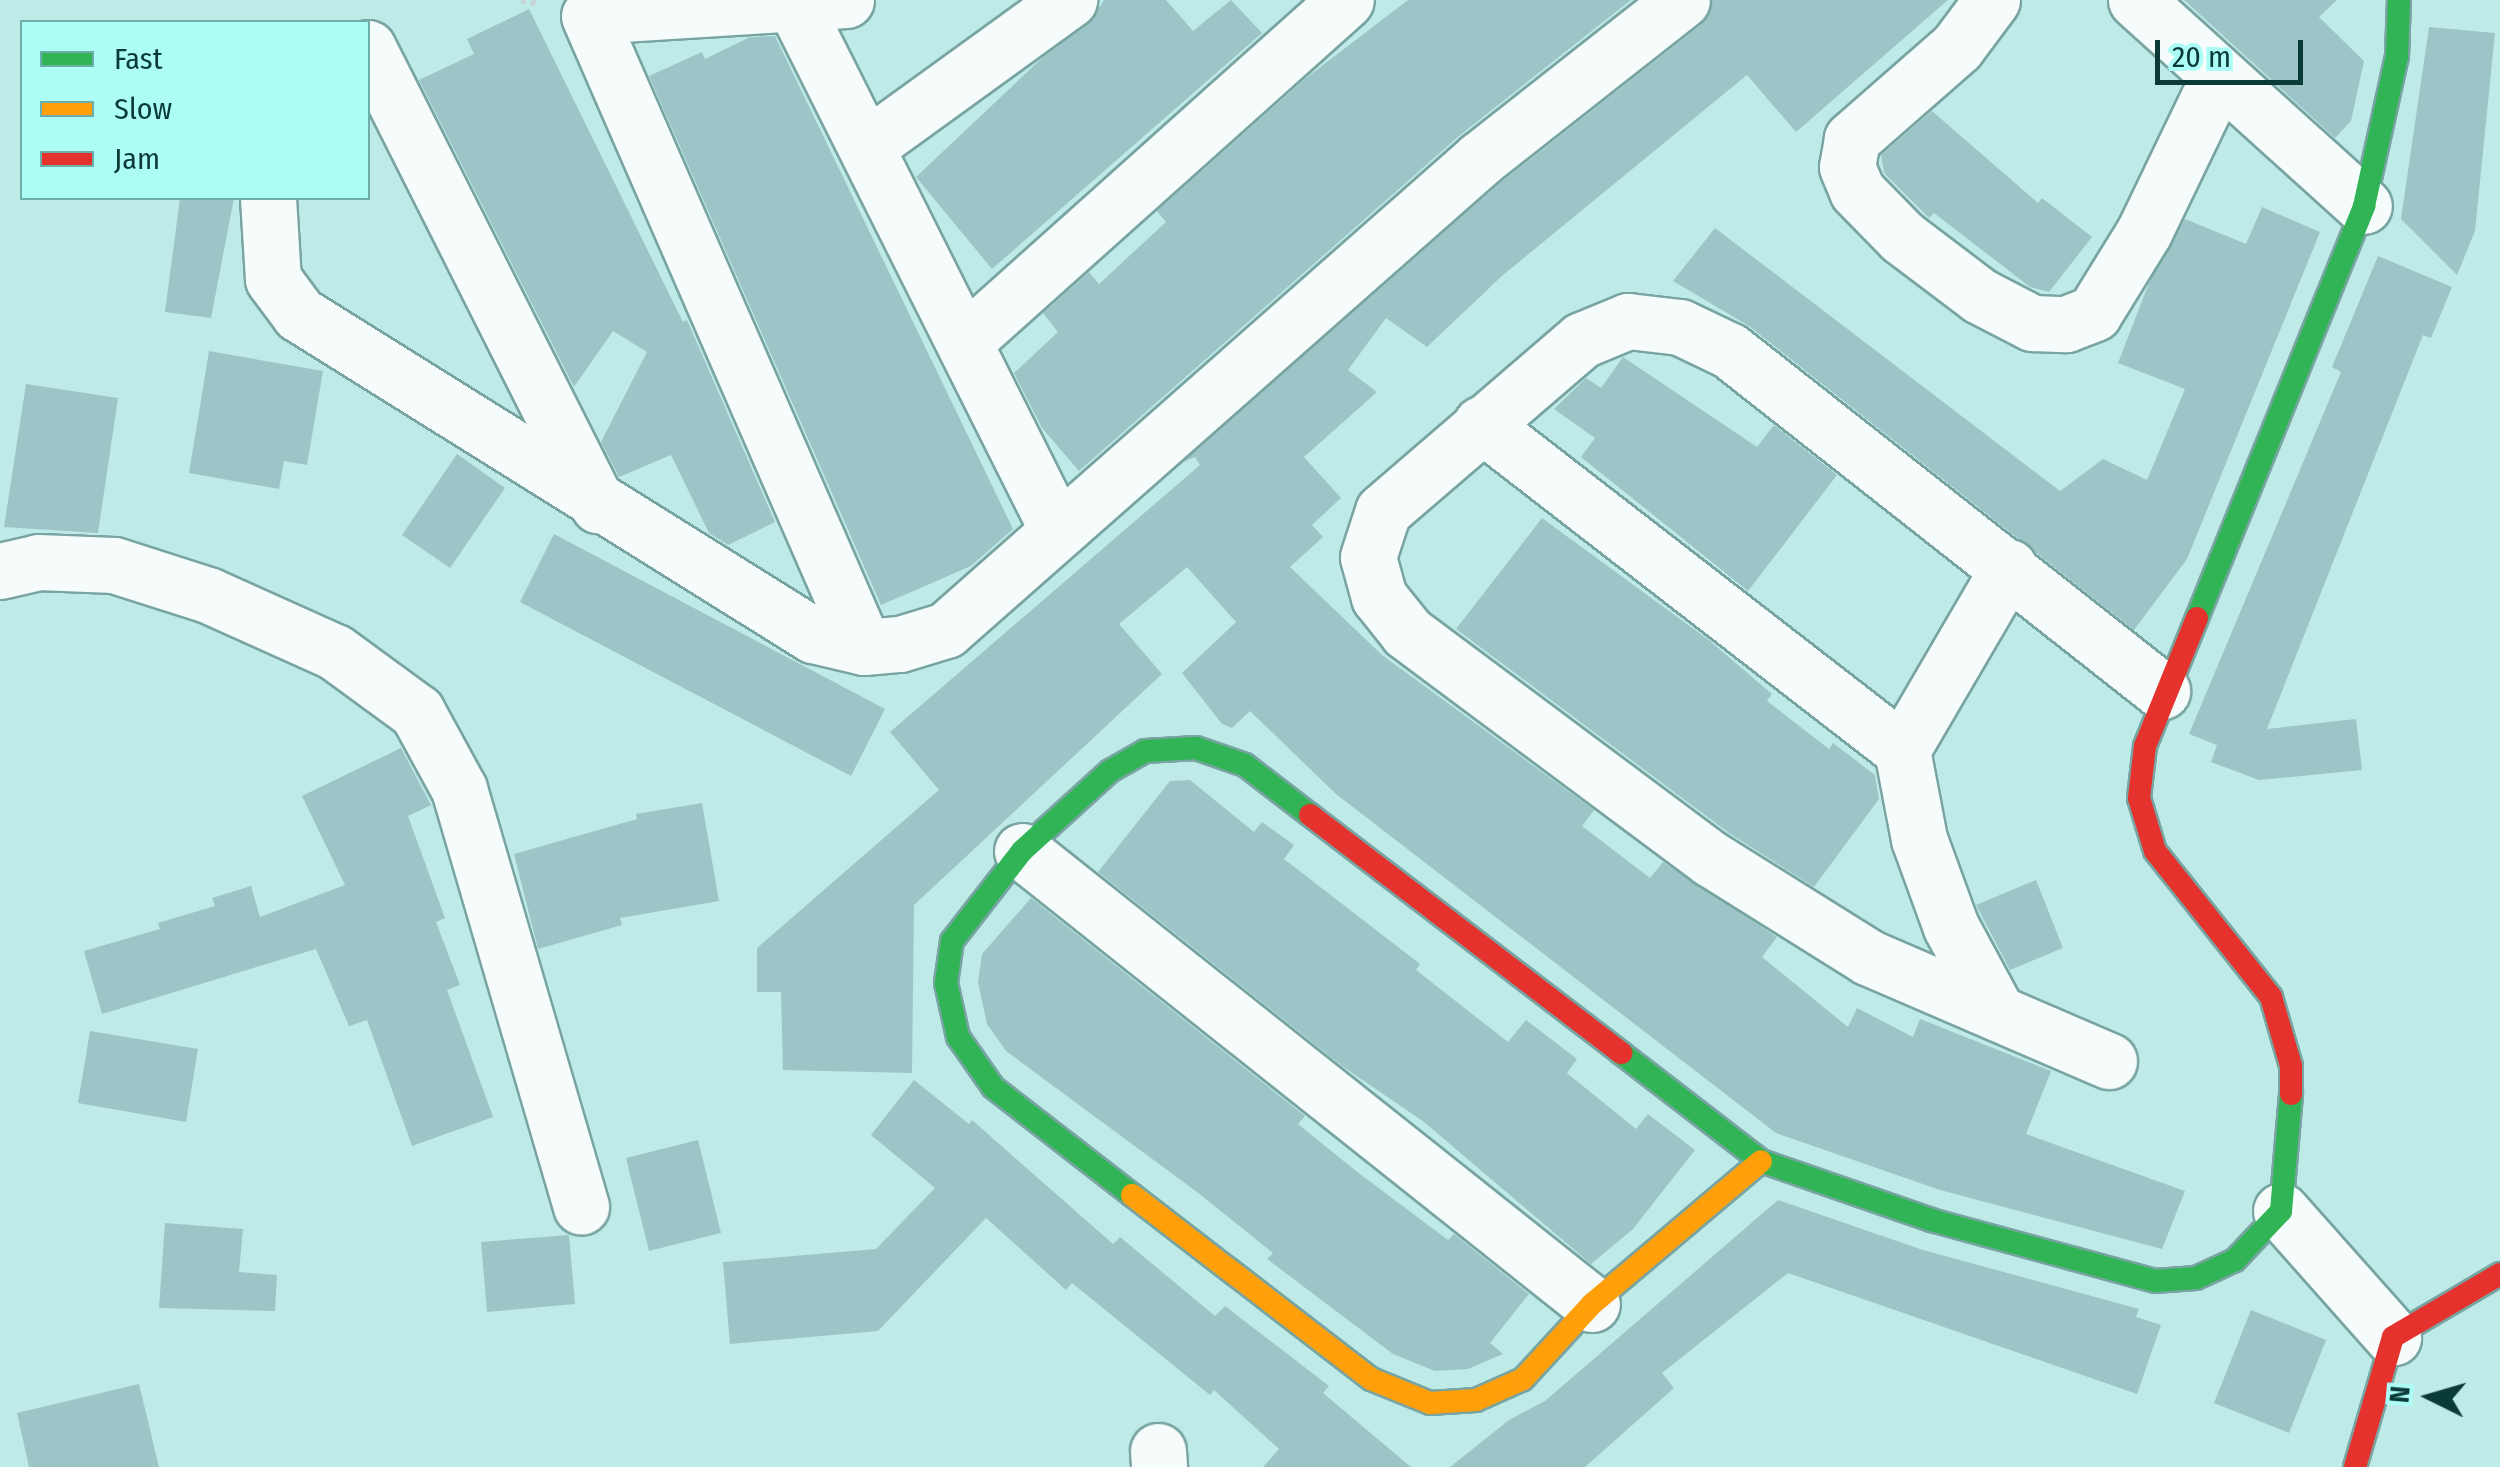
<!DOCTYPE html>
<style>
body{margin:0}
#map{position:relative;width:2500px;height:1467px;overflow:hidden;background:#beebe7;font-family:"Fira Sans Condensed",sans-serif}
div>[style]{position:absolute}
.building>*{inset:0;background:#9dc5c7}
.path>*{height:6px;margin-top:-3px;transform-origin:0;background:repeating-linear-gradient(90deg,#c6d5d3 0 5px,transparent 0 10px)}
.roads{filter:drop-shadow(2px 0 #78a4a1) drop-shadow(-2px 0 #78a4a1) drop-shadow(0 2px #78a4a1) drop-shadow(0 -2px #78a4a1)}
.street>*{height:55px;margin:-27.5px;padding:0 27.5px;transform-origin:27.5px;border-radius:27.5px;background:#f5fcfb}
.fast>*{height:22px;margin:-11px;padding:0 11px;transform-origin:11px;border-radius:11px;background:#30b455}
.slow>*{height:22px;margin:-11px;padding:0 11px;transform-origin:11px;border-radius:11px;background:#ff9f0a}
.jam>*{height:22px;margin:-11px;padding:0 11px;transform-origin:11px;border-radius:11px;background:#e5322d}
span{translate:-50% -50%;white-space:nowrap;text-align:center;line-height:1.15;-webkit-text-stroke:10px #acfdf6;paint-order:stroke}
.legend{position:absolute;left:20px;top:20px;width:350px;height:180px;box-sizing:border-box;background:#acfdf6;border:2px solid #6cafaa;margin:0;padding:12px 18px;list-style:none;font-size:30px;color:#0b3b38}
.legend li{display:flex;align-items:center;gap:20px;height:50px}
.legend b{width:50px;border:2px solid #6cafaa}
.north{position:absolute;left:2380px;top:1347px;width:100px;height:100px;-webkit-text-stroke:8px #acfdf6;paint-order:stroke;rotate:275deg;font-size:28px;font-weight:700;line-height:40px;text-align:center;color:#0b3b38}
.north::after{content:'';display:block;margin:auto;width:35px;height:45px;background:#0b3b38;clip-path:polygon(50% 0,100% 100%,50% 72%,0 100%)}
.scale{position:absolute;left:2155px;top:40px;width:148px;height:45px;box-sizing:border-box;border:5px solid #0b3b38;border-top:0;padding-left:12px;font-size:30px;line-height:35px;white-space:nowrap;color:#0b3b38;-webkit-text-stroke:8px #acfdf6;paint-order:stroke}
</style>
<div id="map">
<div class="building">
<i style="clip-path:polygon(1104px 0,1166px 0,1193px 31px,1231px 0,1262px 33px,992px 269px,916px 177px,1042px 58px,1087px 25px)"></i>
<i style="clip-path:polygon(1408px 0,1631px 0,1459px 136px,1079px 471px,1042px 428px,1014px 373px,1058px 332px,1043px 313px,1089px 272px,1099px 284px,1166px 222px,1157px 211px,1306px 78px)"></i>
<i style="clip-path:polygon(1713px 0,1948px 0,1796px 132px,1747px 75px,1503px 275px,1427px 347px,1386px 318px,1348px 370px,1377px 392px,1304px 457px,1341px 498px,1312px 525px,1323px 537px,1290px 567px,1382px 655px,1594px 810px,1582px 826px,1650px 878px,1663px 862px,1777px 937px,1762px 957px,1848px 1027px,1857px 1008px,1913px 1037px,1920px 1019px,2051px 1071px,2026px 1134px,2185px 1191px,2162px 1249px,1940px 1190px,1776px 1133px,1336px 794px,1250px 711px,1232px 728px,1222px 724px,1182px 673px,1236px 622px,1187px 567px,1119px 624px,1162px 674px,914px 905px,912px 1073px,783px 1070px,781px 992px,757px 992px,757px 948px,939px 790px,890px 732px,1200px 465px,1195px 457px,1183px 462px,1500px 183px,1701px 25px)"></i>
<i style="clip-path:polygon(2184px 0,2337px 0,2319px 17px,2364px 61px,2351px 121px,2335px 138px)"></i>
<i style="clip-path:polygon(529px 9px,683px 322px,687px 320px,775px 522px,728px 545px,709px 533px,671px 455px,619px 477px,601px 442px,647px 352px,613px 331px,574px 387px,419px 80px,474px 54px,467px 39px)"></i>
<i style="clip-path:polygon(2429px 27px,2495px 33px,2475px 231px,2457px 275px,2401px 219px)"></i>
<i style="clip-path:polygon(775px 36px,1013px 529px,971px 566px,881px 605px,649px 76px,702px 52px,705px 59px,750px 37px)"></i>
<i style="clip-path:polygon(1932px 111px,2038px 203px,2042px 198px,2092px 237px,2049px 292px,2030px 287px,1934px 213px,1929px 218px,1884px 173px,1881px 155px)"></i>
<i style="clip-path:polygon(180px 198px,234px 198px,211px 318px,165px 312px)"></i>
<i style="clip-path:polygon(2262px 207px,2320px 232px,2187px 559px,2134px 630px,1749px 326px,1673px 281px,1715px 228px,2060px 491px,2103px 459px,2147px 480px,2185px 389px,2118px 363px,2149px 283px,2185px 219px,2246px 244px)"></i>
<i style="clip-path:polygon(2378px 256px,2452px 287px,2431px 338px,2423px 335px,2267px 729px,2356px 719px,2362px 770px,2259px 780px,2211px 762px,2217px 745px,2189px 734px,2341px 372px,2332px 367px)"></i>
<i style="clip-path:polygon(209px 351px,323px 371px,307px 465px,284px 461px,279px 489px,189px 473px)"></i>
<i style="clip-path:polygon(1623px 357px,1757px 447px,1774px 425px,1837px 475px,1748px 591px,1581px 457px,1595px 438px,1554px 409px,1586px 378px,1601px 388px)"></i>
<i style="clip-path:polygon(26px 384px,118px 398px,98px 533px,4px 527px)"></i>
<i style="clip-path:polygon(457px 454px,505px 488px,450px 568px,402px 535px)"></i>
<i style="clip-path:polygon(1542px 518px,1710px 641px,1772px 694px,1767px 701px,1829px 749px,1833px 743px,1875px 775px,1879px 799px,1814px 887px,1729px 833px,1456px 629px)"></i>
<i style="clip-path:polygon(554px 534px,885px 709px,851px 776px,520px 602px)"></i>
<i style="clip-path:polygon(401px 748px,431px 805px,408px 816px,445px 918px,436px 922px,460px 985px,447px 990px,493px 1117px,412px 1146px,367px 1020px,349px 1026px,316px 949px,102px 1014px,84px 951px,160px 929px,158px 923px,215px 906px,212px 898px,251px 886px,260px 917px,345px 885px,302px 796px)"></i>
<i style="clip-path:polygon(1190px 780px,1254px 832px,1262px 822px,1294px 845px,1284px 859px,1420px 964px,1416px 970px,1508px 1042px,1526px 1020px,1577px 1059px,1567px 1073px,1636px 1129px,1648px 1114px,1695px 1150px,1633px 1229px,1591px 1264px,1424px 1122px,1342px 1066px,1098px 872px,1170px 781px)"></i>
<i style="clip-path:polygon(702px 803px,719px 901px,620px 918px,622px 925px,538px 949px,514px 854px,637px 819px,636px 814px)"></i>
<i style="clip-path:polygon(2036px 880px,2063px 948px,2010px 970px,1976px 905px)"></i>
<i style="clip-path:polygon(1031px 898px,1305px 1116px,1298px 1124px,1356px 1171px,1448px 1240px,1454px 1234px,1529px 1294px,1490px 1343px,1503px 1354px,1468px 1369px,1435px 1371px,1393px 1354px,1267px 1259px,1273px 1253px,1197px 1192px,1006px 1051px,987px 1024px,978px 982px,982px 954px)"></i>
<i style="clip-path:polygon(90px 1031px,198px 1049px,186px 1122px,78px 1103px)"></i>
<i style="clip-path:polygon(914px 1080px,969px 1124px,972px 1120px,1113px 1244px,1120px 1237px,1215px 1316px,1225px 1306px,1329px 1386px,1323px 1393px,1411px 1467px,1263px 1467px,1279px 1449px,1214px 1390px,1210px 1395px,1072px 1283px,1066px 1290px,986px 1218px,878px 1331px,730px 1344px,723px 1262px,876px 1249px,935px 1188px,871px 1135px)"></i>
<i style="clip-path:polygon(698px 1140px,721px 1233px,649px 1251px,626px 1158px)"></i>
<i style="clip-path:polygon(1778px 1200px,1923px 1250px,2139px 1309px,2136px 1317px,2161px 1325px,2137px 1394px,1788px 1273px,1662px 1373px,1674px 1388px,1585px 1467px,1450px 1467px,1509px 1420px,1545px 1401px)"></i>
<i style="clip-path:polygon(165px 1223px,243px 1229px,239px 1272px,277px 1275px,275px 1311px,159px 1308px)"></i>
<i style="clip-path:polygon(569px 1235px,575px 1304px,487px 1312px,481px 1242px)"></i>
<i style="clip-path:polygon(2251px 1310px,2326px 1340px,2289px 1433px,2214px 1403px)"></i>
<i style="clip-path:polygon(139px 1384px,159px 1467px,29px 1467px,17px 1413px)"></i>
</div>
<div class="path">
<i style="left:521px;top:0;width:18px;rotate:13deg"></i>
</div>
<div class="roads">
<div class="street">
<i style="left:846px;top:0;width:257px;rotate:176.4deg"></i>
<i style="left:589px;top:16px;width:688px;rotate:66.45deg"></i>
<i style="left:1992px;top:0;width:59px;rotate:126.7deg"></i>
<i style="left:1957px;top:47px;width:140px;rotate:138.8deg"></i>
<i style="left:1852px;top:139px;width:28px;rotate:100deg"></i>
<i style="left:1847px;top:167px;width:26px;rotate:67deg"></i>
<i style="left:1857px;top:191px;width:64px;rotate:45.6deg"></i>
<i style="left:1902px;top:237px;width:98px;rotate:37.1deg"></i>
<i style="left:1980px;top:296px;width:59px;rotate:27.4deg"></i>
<i style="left:2032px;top:323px;width:34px;rotate:2deg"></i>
<i style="left:2066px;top:324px;width:30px;rotate:-21deg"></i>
<i style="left:2094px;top:313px;width:95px;rotate:-58.3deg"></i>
<i style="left:2144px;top:232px;width:171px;rotate:-64.3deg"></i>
<i style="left:2136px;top:0;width:307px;rotate:42.1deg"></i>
<i style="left:796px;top:8px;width:583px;rotate:63.39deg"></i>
<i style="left:368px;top:48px;width:512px;rotate:63.28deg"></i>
<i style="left:870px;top:144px;width:246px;rotate:-35.9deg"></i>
<i style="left:268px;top:198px;width:81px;rotate:86.5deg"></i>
<i style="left:273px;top:279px;width:44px;rotate:53.4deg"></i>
<i style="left:299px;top:314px;width:606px;rotate:31.99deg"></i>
<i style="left:813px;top:635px;width:52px;rotate:13.2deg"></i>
<i style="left:864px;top:647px;width:36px;rotate:-5deg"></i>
<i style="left:900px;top:644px;width:48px;rotate:-16.9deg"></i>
<i style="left:946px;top:630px;width:712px;rotate:-41.41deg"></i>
<i style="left:1480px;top:159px;width:257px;rotate:-38.2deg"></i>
<i style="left:965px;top:341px;width:511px;rotate:-41.83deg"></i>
<i style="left:1481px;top:424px;width:532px;rotate:37.75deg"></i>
<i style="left:0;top:571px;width:39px;rotate:-13deg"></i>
<i style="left:38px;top:562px;width:76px;rotate:2.3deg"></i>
<i style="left:114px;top:565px;width:99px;rotate:17.7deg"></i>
<i style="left:208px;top:595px;width:139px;rotate:24.2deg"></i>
<i style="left:335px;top:652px;width:102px;rotate:36.2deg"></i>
<i style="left:417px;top:712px;width:88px;rotate:61.4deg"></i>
<i style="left:459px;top:789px;width:435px;rotate:73.7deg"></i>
<i style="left:1022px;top:851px;width:728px;rotate:38.48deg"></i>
<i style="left:1997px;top:1012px;width:97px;rotate:-118.4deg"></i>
<i style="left:1951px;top:927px;width:94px;rotate:-110deg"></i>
<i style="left:1919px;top:839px;width:91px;rotate:-100.8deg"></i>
<i style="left:1902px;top:750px;width:212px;rotate:-59.7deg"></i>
<i style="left:2109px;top:1061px;width:262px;rotate:-156.7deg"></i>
<i style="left:1868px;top:957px;width:185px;rotate:-148deg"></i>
<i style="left:1711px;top:859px;width:379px;rotate:-143.3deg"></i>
<i style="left:1407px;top:632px;width:45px;rotate:-128.7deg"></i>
<i style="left:1379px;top:597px;width:41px;rotate:-105.4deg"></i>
<i style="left:1368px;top:557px;width:48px;rotate:-71.9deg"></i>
<i style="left:1383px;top:511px;width:262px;rotate:-40.7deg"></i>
<i style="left:1582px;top:340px;width:50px;rotate:-22.4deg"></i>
<i style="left:1628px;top:321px;width:52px;rotate:6.6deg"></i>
<i style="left:1680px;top:327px;width:55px;rotate:25.6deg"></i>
<i style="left:1730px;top:351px;width:550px;rotate:38.2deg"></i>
<i style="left:2281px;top:1211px;width:169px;rotate:48.4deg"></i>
<i style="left:1158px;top:1451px;width:16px;rotate:86deg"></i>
</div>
<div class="fast">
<i style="left:2197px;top:618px;width:445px;rotate:-67.9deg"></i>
<i style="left:2364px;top:206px;width:154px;rotate:-77.6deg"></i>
<i style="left:2397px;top:56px;width:56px;rotate:-88deg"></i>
<i style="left:1621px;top:1053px;width:177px;rotate:37.6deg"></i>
<i style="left:1761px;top:1161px;width:180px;rotate:19.1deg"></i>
<i style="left:1931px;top:1220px;width:232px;rotate:15.2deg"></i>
<i style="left:2155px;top:1281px;width:41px;rotate:-4.2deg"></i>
<i style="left:2196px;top:1278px;width:43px;rotate:-24.8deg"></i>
<i style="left:2235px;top:1260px;width:67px;rotate:-46.8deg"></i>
<i style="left:2281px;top:1211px;width:117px;rotate:-85.1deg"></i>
<i style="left:1132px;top:1195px;width:176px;rotate:-142.2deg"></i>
<i style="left:993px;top:1087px;width:61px;rotate:-125deg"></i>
<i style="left:958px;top:1037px;width:55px;rotate:-102.5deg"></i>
<i style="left:946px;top:983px;width:42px;rotate:-81.9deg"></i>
<i style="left:952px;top:941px;width:114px;rotate:-52.1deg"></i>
<i style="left:1022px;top:851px;width:119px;rotate:-42.3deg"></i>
<i style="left:1110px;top:771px;width:40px;rotate:-29.7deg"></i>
<i style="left:1145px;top:751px;width:51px;rotate:-3.4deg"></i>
<i style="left:1196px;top:748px;width:52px;rotate:19.1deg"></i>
<i style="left:1245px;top:765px;width:82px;rotate:37.6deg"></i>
</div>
<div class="slow">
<i style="left:1132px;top:1195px;width:302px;rotate:37.6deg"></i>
<i style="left:1371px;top:1379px;width:64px;rotate:22.1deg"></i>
<i style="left:1430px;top:1403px;width:46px;rotate:-3.7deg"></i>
<i style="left:1476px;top:1400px;width:51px;rotate:-24.1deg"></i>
<i style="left:1523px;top:1379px;width:102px;rotate:-47.4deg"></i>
<i style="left:1592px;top:1304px;width:221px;rotate:-40.2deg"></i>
</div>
<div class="jam">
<i style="left:2197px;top:618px;width:138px;rotate:112.1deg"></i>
<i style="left:2145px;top:746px;width:52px;rotate:96.6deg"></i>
<i style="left:2139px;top:798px;width:55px;rotate:73.2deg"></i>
<i style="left:2155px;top:851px;width:186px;rotate:51.5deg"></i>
<i style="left:2271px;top:997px;width:72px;rotate:73.8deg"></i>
<i style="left:2291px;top:1066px;width:28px;rotate:90deg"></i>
<i style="left:1310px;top:815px;width:392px;rotate:37.4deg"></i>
<i style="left:2355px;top:1467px;width:135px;rotate:-73.7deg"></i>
<i style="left:2393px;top:1337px;width:124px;rotate:-30.5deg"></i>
</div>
</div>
<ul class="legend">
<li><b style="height:12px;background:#30b455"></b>Fast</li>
<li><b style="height:12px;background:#ff9f0a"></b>Slow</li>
<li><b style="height:12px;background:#e5322d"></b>Jam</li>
</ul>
<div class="north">N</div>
<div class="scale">20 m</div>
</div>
